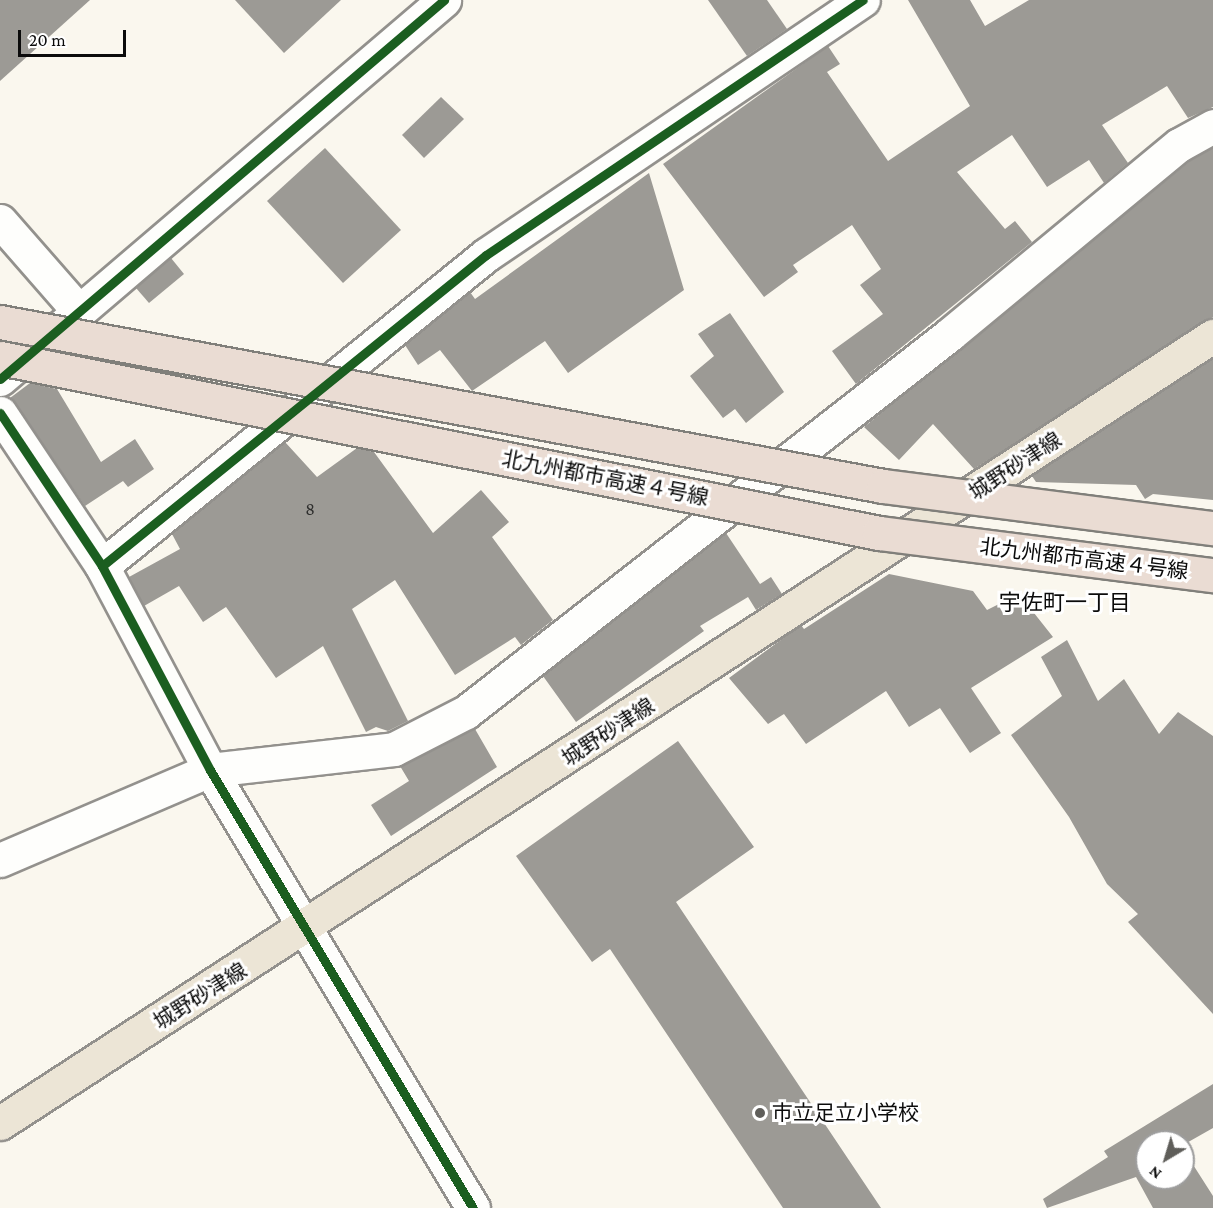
<!DOCTYPE html>
<meta charset="utf-8">
<style>
body{margin:0}
#map{position:relative;width:1213px;height:1208px;overflow:hidden;background:#faf7ee;font-family:"Crimson Pro","Noto Sans JP",serif}
div>[style]{position:absolute}
.building>*{inset:0;background:#9c9a95}
.roads{filter:drop-shadow(2px 0 #93918d) drop-shadow(-2px 0 #93918d) drop-shadow(0 2px #93918d) drop-shadow(0 -2px #93918d)}
.minor>*{height:33px;margin:-16.5px;padding:0 16.5px;transform-origin:16.5px;border-radius:16.5px;background:#fefefc}
.major>*{height:33px;margin:-16.5px;padding:0 16.5px;transform-origin:16.5px;border-radius:16.5px;background:#ece5d6}
.bridges{filter:drop-shadow(2px 0 #807f7a) drop-shadow(-2px 0 #807f7a) drop-shadow(0 2px #807f7a) drop-shadow(0 -2px #807f7a)}
.highway-bridge>*{height:33px;margin:-16.5px;padding:0 16.5px;transform-origin:16.5px;border-radius:16.5px;background:#eadcd3}
.cycleway>*{height:9px;margin:-4.5px;padding:0 4.5px;transform-origin:4.5px;border-radius:4.5px;background:#1b5e20}
.dots>*{width:16px;height:16px;translate:-50% -50%;box-sizing:border-box;border:3px solid #fff;border-radius:50%}
span{translate:-50% -50%;white-space:nowrap;text-align:center;line-height:1.15;-webkit-text-stroke:6px #fff;paint-order:stroke}
.number-label{font-size:18px;color:#2f2f2e}
.number-label span{-webkit-text-stroke-width:0}
.street-label{font-size:21px;color:#0b0b0b}
.poi-label{font-size:21px;color:#0b0b0b}
.left{translate:0 -50%;text-align:left}
.neighbourhood-label{font-size:22px;color:#0b0b0b}
.north{position:absolute;left:1135px;top:1130px;width:60px;height:60px;box-sizing:border-box;background:#fff;border:2px solid #9d9d9d;border-radius:50%;rotate:218deg;font-size:16px;font-weight:700;line-height:24px;text-align:center;color:#0b0b0b}
.north::after{content:'';display:block;margin:auto;width:21px;height:27px;background:#5f5e5a;clip-path:polygon(50% 0,100% 100%,50% 72%,0 100%)}
.scale{position:absolute;left:18px;top:30px;width:108px;height:27px;box-sizing:border-box;border:3px solid #0b0b0b;border-top:0;padding-left:8px;font-size:18px;line-height:21px;white-space:nowrap;color:#0b0b0b;-webkit-text-stroke:4px #fff;paint-order:stroke}
</style>
<div id="map">
<div class="building">
<i style="clip-path:polygon(0 0,90px 0,0 81px)"></i>
<i style="clip-path:polygon(235px 0,341px 0,284px 53px)"></i>
<i style="clip-path:polygon(708px 0,767px 0,787px 29px,747px 56px)"></i>
<i style="clip-path:polygon(908px 0,970px 0,985px 26px,1029px 0,1213px 0,1213px 107px,1188px 118px,1167px 86px,1102px 125px,1128px 163px,1104px 183px,1089px 160px,1047px 187px,1012px 135px,957px 172px,1005px 229px,1015px 221px,1032px 242px,856px 384px,832px 351px,883px 314px,860px 285px,881px 269px,852px 225px,793px 265px,798px 272px,764px 297px,663px 164px,828px 46px,840px 64px,827px 72px,888px 161px,970px 106px)"></i>
<i style="clip-path:polygon(441px 97px,464px 119px,424px 158px,402px 135px)"></i>
<i style="clip-path:polygon(1213px 147px,1213px 317px,974px 469px,933px 424px,899px 460px,864px 427px,1190px 161px)"></i>
<i style="clip-path:polygon(325px 148px,401px 230px,343px 283px,267px 201px)"></i>
<i style="clip-path:polygon(649px 173px,684px 290px,568px 373px,545px 341px,472px 391px,440px 350px,418px 365px,405px 345px,470px 292px,475px 299px)"></i>
<i style="clip-path:polygon(171px 258px,184px 274px,149px 303px,136px 288px)"></i>
<i style="clip-path:polygon(730px 313px,784px 392px,746px 423px,735px 409px,723px 418px,690px 376px,714px 356px,698px 334px)"></i>
<i style="clip-path:polygon(1213px 358px,1213px 500px,1153px 494px,1145px 499px,1136px 485px,1036px 482px,1032px 476px)"></i>
<i style="clip-path:polygon(30px 383px,57px 389px,101px 462px,135px 439px,154px 469px,128px 487px,123px 481px,85px 506px,10px 398px)"></i>
<i style="clip-path:polygon(285px 442px,317px 477px,357px 448px,374px 452px,433px 533px,481px 490px,509px 522px,492px 537px,553px 620px,521px 645px,515px 637px,455px 675px,395px 580px,352px 609px,408px 721px,388px 731px,376px 727px,366px 732px,323px 646px,276px 678px,226px 607px,203px 622px,179px 586px,144px 606px,129px 577px,180px 549px,172px 534px)"></i>
<i style="clip-path:polygon(726px 533px,760px 584px,771px 577px,782px 594px,756px 610px,748px 597px,700px 626px,704px 631px,576px 722px,543px 676px)"></i>
<i style="clip-path:polygon(889px 574px,973px 591px,987px 610px,1019px 594px,1053px 637px,971px 688px,1001px 733px,970px 753px,940px 708px,909px 727px,886px 691px,806px 744px,784px 714px,768px 724px,729px 678px,801px 625px,804px 629px)"></i>
<i style="clip-path:polygon(1067px 640px,1098px 701px,1124px 679px,1159px 734px,1178px 712px,1213px 736px,1213px 1014px,1128px 922px,1138px 914px,1107px 884px,1069px 817px,1011px 735px,1062px 696px,1041px 657px)"></i>
<i style="clip-path:polygon(475px 729px,497px 767px,391px 836px,371px 805px,409px 781px,400px 766px)"></i>
<i style="clip-path:polygon(678px 741px,754px 847px,676px 902px,881px 1208px,783px 1208px,610px 949px,592px 962px,516px 856px)"></i>
<i style="clip-path:polygon(1213px 1084px,1213px 1128px,1183px 1145px,1147px 1142px,1147px 1178px,1183px 1178px,1183px 1149px,1213px 1196px,1213px 1208px,1153px 1208px,1136px 1177px,1047px 1208px,1043px 1199px,1108px 1157px,1104px 1151px)"></i>
</div>
<div class="roads">
<div class="minor">
<i style="left:0;top:221px;width:118px;rotate:48.8deg"></i>
<i style="left:0;top:379px;width:584px;rotate:-40.48deg"></i>
<i style="left:0;top:413px;width:184px;rotate:56.3deg"></i>
<i style="left:102px;top:566px;width:231px;rotate:62.1deg"></i>
<i style="left:210px;top:770px;width:511px;rotate:59.02deg"></i>
<i style="left:102px;top:566px;width:494px;rotate:-39deg"></i>
<i style="left:486px;top:255px;width:455px;rotate:-34.1deg"></i>
<i style="left:0;top:860px;width:228px;rotate:-23.2deg"></i>
<i style="left:210px;top:770px;width:185px;rotate:-6.5deg"></i>
<i style="left:394px;top:749px;width:81px;rotate:-27.2deg"></i>
<i style="left:466px;top:712px;width:613px;rotate:-37.97deg"></i>
<i style="left:949px;top:335px;width:298px;rotate:-39.6deg"></i>
<i style="left:1179px;top:145px;width:39px;rotate:-29deg"></i>
</div>
<div class="major">
<i style="left:0;top:1123px;width:1446px;rotate:-32.98deg"></i>
</div>
</div>
<div class="bridges">
<div class="highway-bridge">
<i style="left:0;top:322px;width:898px;rotate:10.52deg"></i>
<i style="left:883px;top:486px;width:333px;rotate:7.3deg"></i>
<i style="left:0;top:358px;width:896px;rotate:11.26deg"></i>
<i style="left:879px;top:533px;width:337px;rotate:7.2deg"></i>
</div>
</div>
<div class="cycleway">
<i style="left:0;top:379px;width:584px;rotate:-40.48deg"></i>
<i style="left:0;top:413px;width:184px;rotate:56.3deg"></i>
<i style="left:102px;top:566px;width:231px;rotate:62.1deg"></i>
<i style="left:210px;top:770px;width:511px;rotate:59.02deg"></i>
<i style="left:102px;top:566px;width:494px;rotate:-39deg"></i>
<i style="left:486px;top:255px;width:455px;rotate:-34.1deg"></i>
</div>
<div class="dots">
<i style="left:760px;top:1113px;background:#5f5e5a"></i>
</div>
<div class="number-label">
<span style="left:310px;top:509px">8</span>
</div>
<div class="street-label">
<span style="left:1015px;top:466px;rotate:-33deg">城野砂津線</span>
<span style="left:605px;top:478px;rotate:11deg">北九州都市高速４号線</span>
<span style="left:1084px;top:559px;rotate:7deg">北九州都市高速４号線</span>
<span style="left:608px;top:732px;rotate:-33deg">城野砂津線</span>
<span style="left:200px;top:996px;rotate:-32deg">城野砂津線</span>
</div>
<div class="poi-label">
<span class="left" style="left:772px;top:1113px">市立足立小学校</span>
</div>
<div class="neighbourhood-label">
<span style="left:1065px;top:603px">宇佐町一丁目</span>
</div>
<div class="north">N</div>
<div class="scale">20 m</div>
</div>
